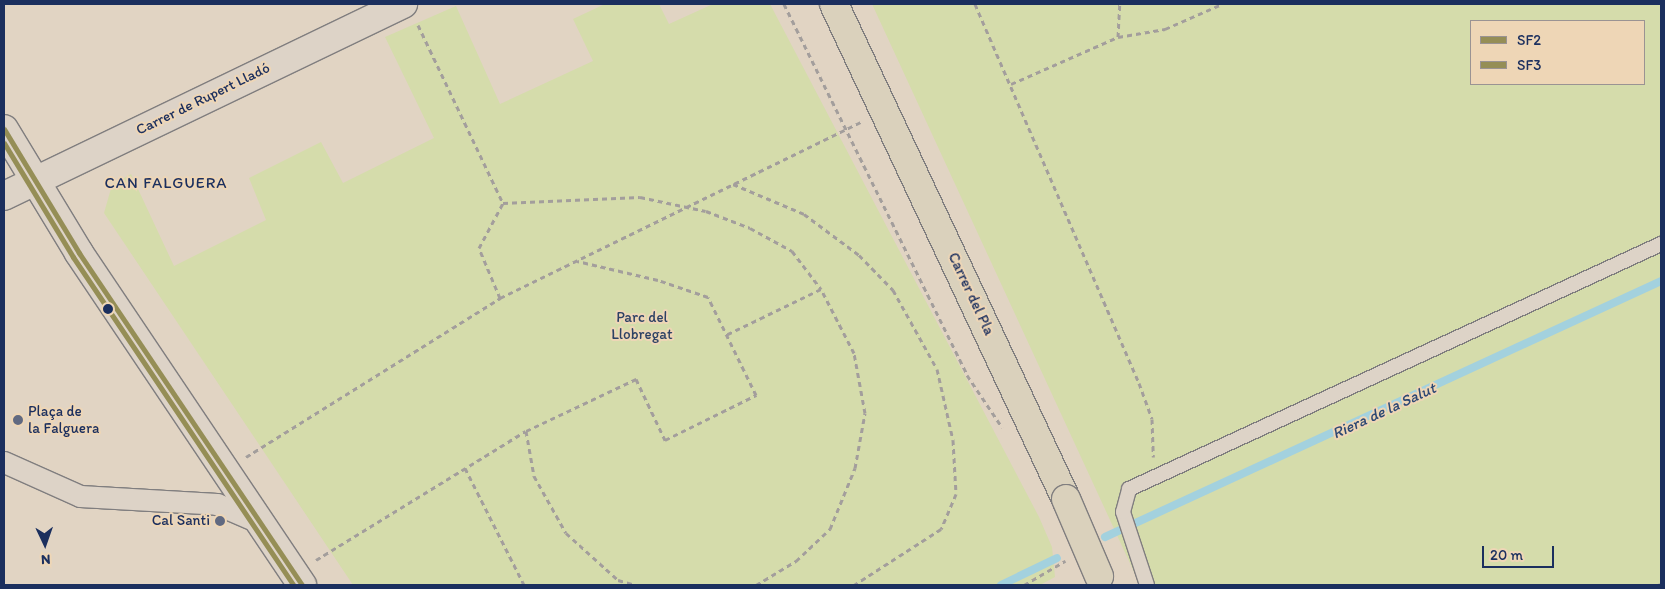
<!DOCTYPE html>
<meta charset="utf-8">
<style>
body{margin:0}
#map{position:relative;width:1665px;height:589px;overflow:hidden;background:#e1d4c3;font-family:Itim,sans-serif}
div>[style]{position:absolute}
.green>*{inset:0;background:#d5dcab}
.stream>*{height:8px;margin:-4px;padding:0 4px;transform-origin:4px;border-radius:4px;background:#a3d1de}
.path>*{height:3px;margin-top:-1.5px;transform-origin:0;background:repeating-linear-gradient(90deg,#a39e9c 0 5px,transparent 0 9px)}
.roads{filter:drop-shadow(1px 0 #807e7f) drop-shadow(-1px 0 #807e7f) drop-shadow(0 1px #807e7f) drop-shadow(0 -1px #807e7f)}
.service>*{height:14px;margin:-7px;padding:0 7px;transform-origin:7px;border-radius:7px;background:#ddd3c7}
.pedestrian>*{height:21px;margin:-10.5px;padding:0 10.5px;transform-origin:10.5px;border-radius:10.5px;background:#ddd3c7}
.minor>*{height:28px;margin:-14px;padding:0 14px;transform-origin:14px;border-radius:14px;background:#ddd3c7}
.primary>*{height:28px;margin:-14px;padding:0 14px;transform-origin:14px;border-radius:14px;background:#dad1bc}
.bridges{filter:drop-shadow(1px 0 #807e7f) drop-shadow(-1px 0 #807e7f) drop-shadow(0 1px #807e7f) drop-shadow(0 -1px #807e7f)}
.primary-bridge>*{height:28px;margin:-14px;padding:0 14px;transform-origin:14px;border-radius:14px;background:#dad1bc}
.bus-1>*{height:5px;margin:-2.5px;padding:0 2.5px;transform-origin:2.5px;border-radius:2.5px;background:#958e56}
.bus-2>*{height:5px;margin:-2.5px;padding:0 2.5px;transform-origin:2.5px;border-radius:2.5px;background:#958e56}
.dots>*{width:14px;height:14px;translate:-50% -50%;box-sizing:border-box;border:2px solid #eed6b6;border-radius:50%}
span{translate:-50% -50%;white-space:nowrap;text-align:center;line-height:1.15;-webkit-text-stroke:4px #eed6b6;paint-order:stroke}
.street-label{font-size:15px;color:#1b2f5e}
.park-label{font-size:15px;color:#2d4164}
.poi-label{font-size:15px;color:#1b2f5e}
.left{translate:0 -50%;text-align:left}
.right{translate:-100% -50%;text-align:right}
.neighbourhood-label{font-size:16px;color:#1b2f5e;letter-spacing:1px}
.water-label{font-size:16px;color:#2c4773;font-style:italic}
.frame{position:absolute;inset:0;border:5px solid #1b2f5e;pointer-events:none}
.legend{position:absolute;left:1470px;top:20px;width:175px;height:65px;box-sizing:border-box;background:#eed6b6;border:1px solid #9a9393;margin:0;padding:6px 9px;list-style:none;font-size:15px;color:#1b2f5e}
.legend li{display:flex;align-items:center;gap:10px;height:25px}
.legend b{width:25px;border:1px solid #9a9393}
.north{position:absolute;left:20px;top:519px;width:50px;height:50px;-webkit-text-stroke:4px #eed6b6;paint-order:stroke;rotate:177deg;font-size:14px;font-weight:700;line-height:20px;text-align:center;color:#1b2f5e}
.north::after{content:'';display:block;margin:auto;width:18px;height:22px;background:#1b2f5e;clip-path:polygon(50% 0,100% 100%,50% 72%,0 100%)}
.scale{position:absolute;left:1482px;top:546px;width:72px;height:22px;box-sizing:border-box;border:2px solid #1b2f5e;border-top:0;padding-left:6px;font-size:15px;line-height:18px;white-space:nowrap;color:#1b2f5e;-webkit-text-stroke:4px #eed6b6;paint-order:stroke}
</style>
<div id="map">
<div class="green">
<i style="clip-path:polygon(605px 4px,659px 4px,669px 24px,713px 4px,770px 4px,1039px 517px,1052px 547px,1055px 577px,1040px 585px,353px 585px,104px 213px,112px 185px,131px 174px,174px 266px,266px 220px,249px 178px,321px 142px,343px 183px,434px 138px,385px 37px,456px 6px,500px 104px,593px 61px,573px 19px)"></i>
<i style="clip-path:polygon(evenodd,872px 4px,1661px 4px,1661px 585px,1140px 585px,872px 4px,1471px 21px,1644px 21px,1644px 84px,1471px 84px,1471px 21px)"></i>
</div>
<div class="stream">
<i style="left:1105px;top:537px;width:612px;rotate:-24.72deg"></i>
<i style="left:1001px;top:585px;width:62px;rotate:-25.7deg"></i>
</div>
<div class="path">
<i style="left:784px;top:4px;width:414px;rotate:63.7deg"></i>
<i style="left:967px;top:375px;width:63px;rotate:56.1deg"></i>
<i style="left:975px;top:4px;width:413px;rotate:66.6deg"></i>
<i style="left:1139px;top:383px;width:38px;rotate:70deg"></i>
<i style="left:1152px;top:419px;width:38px;rotate:88deg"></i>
<i style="left:418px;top:25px;width:197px;rotate:64.5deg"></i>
<i style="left:1118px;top:37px;width:33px;rotate:-87deg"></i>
<i style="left:1011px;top:84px;width:117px;rotate:-23.7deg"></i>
<i style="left:1118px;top:37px;width:48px;rotate:-9.7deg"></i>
<i style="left:1165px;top:29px;width:62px;rotate:-23.7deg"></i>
<i style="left:733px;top:184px;width:77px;rotate:22.9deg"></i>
<i style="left:804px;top:214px;width:69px;rotate:36.7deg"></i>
<i style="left:859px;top:255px;width:49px;rotate:45.8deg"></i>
<i style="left:893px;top:290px;width:90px;rotate:60.9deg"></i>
<i style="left:937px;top:369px;width:73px;rotate:77.3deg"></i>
<i style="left:953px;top:440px;width:54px;rotate:86.8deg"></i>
<i style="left:956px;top:494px;width:38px;rotate:113deg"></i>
<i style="left:941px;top:529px;width:103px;rotate:147.2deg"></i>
<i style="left:500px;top:298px;width:54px;rotate:-112.8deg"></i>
<i style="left:479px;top:248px;width:51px;rotate:-61.9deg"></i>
<i style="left:503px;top:203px;width:137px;rotate:-2.5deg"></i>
<i style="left:640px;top:197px;width:67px;rotate:12deg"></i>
<i style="left:706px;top:211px;width:47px;rotate:21.1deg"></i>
<i style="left:750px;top:228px;width:48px;rotate:28.7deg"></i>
<i style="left:792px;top:251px;width:48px;rotate:52.7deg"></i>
<i style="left:821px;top:289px;width:106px;rotate:154.2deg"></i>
<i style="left:526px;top:431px;width:122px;rotate:-25.3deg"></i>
<i style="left:636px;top:379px;width:68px;rotate:64.6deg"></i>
<i style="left:665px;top:440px;width:102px;rotate:-26.3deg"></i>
<i style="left:756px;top:395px;width:109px;rotate:-116.1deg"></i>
<i style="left:708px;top:297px;width:53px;rotate:-161.2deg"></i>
<i style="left:658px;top:280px;width:83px;rotate:-166.8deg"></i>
<i style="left:246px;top:457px;width:300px;rotate:-32deg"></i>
<i style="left:500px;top:298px;width:402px;rotate:-26deg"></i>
<i style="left:465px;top:468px;width:131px;rotate:63.2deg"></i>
<i style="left:316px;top:560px;width:246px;rotate:-31.6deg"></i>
<i style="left:526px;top:431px;width:46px;rotate:79.9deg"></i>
<i style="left:534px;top:476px;width:65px;rotate:60.7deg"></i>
<i style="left:566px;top:533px;width:70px;rotate:42.1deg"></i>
<i style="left:618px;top:580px;width:19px;rotate:16deg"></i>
<i style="left:756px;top:585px;width:47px;rotate:-31deg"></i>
<i style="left:796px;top:561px;width:47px;rotate:-43.3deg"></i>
<i style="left:830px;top:529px;width:66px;rotate:-67.7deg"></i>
<i style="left:855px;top:468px;width:56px;rotate:-79.7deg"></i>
<i style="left:865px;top:413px;width:61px;rotate:-100.4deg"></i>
<i style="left:854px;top:353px;width:72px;rotate:-117.3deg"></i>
<i style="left:1024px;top:585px;width:48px;rotate:-30.3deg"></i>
<i style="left:1658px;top:585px;width:3px;rotate:-18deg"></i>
</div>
<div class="roads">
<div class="service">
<i style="left:1147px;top:585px;width:77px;rotate:-108.2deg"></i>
<i style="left:1123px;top:512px;width:24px;rotate:-75deg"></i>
<i style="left:1129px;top:489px;width:586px;rotate:-24.73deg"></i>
</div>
<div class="pedestrian">
<i style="left:4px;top:462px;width:83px;rotate:24.1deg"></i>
<i style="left:80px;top:496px;width:137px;rotate:3.3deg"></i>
<i style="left:217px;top:504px;width:48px;rotate:23.4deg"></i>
</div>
<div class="minor">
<i style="left:4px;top:129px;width:145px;rotate:58.8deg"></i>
<i style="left:79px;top:253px;width:400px;rotate:56.1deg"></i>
<i style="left:4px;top:196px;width:443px;rotate:-25.7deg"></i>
</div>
<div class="primary">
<i style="left:834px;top:4px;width:547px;rotate:64.89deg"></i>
</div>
</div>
<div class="bridges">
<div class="primary-bridge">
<i style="left:1066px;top:499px;width:84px;rotate:66.8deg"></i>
</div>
</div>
<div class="bus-1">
<i style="left:4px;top:129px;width:145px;rotate:58.8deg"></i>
<i style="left:79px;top:253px;width:400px;rotate:56.1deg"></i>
</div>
<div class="bus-2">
<i style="left:4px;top:143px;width:133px;rotate:58.8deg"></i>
<i style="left:73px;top:257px;width:395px;rotate:56.1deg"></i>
</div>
<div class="dots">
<i style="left:108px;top:309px;background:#1b2f5e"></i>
<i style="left:18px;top:420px;background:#606981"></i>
<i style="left:220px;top:521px;background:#606981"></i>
</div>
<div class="street-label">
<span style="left:203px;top:99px;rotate:-26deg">Carrer de Rupert Lladó</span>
<span style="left:971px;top:294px;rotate:65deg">Carrer del Pla</span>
</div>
<div class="park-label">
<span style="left:642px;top:326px">Parc del<br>Llobregat</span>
</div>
<div class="poi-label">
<span class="left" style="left:28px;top:420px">Plaça de<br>la Falguera</span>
<span class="right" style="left:210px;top:521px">Cal Santi</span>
</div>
<div class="neighbourhood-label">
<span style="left:166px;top:183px">CAN FALGUERA</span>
</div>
<div class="water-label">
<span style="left:1384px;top:411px;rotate:-25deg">Riera de la Salut</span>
</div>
<div class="frame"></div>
<ul class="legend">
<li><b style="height:6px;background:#958e56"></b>SF2</li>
<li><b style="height:6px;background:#958e56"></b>SF3</li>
</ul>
<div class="north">N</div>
<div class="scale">20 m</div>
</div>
